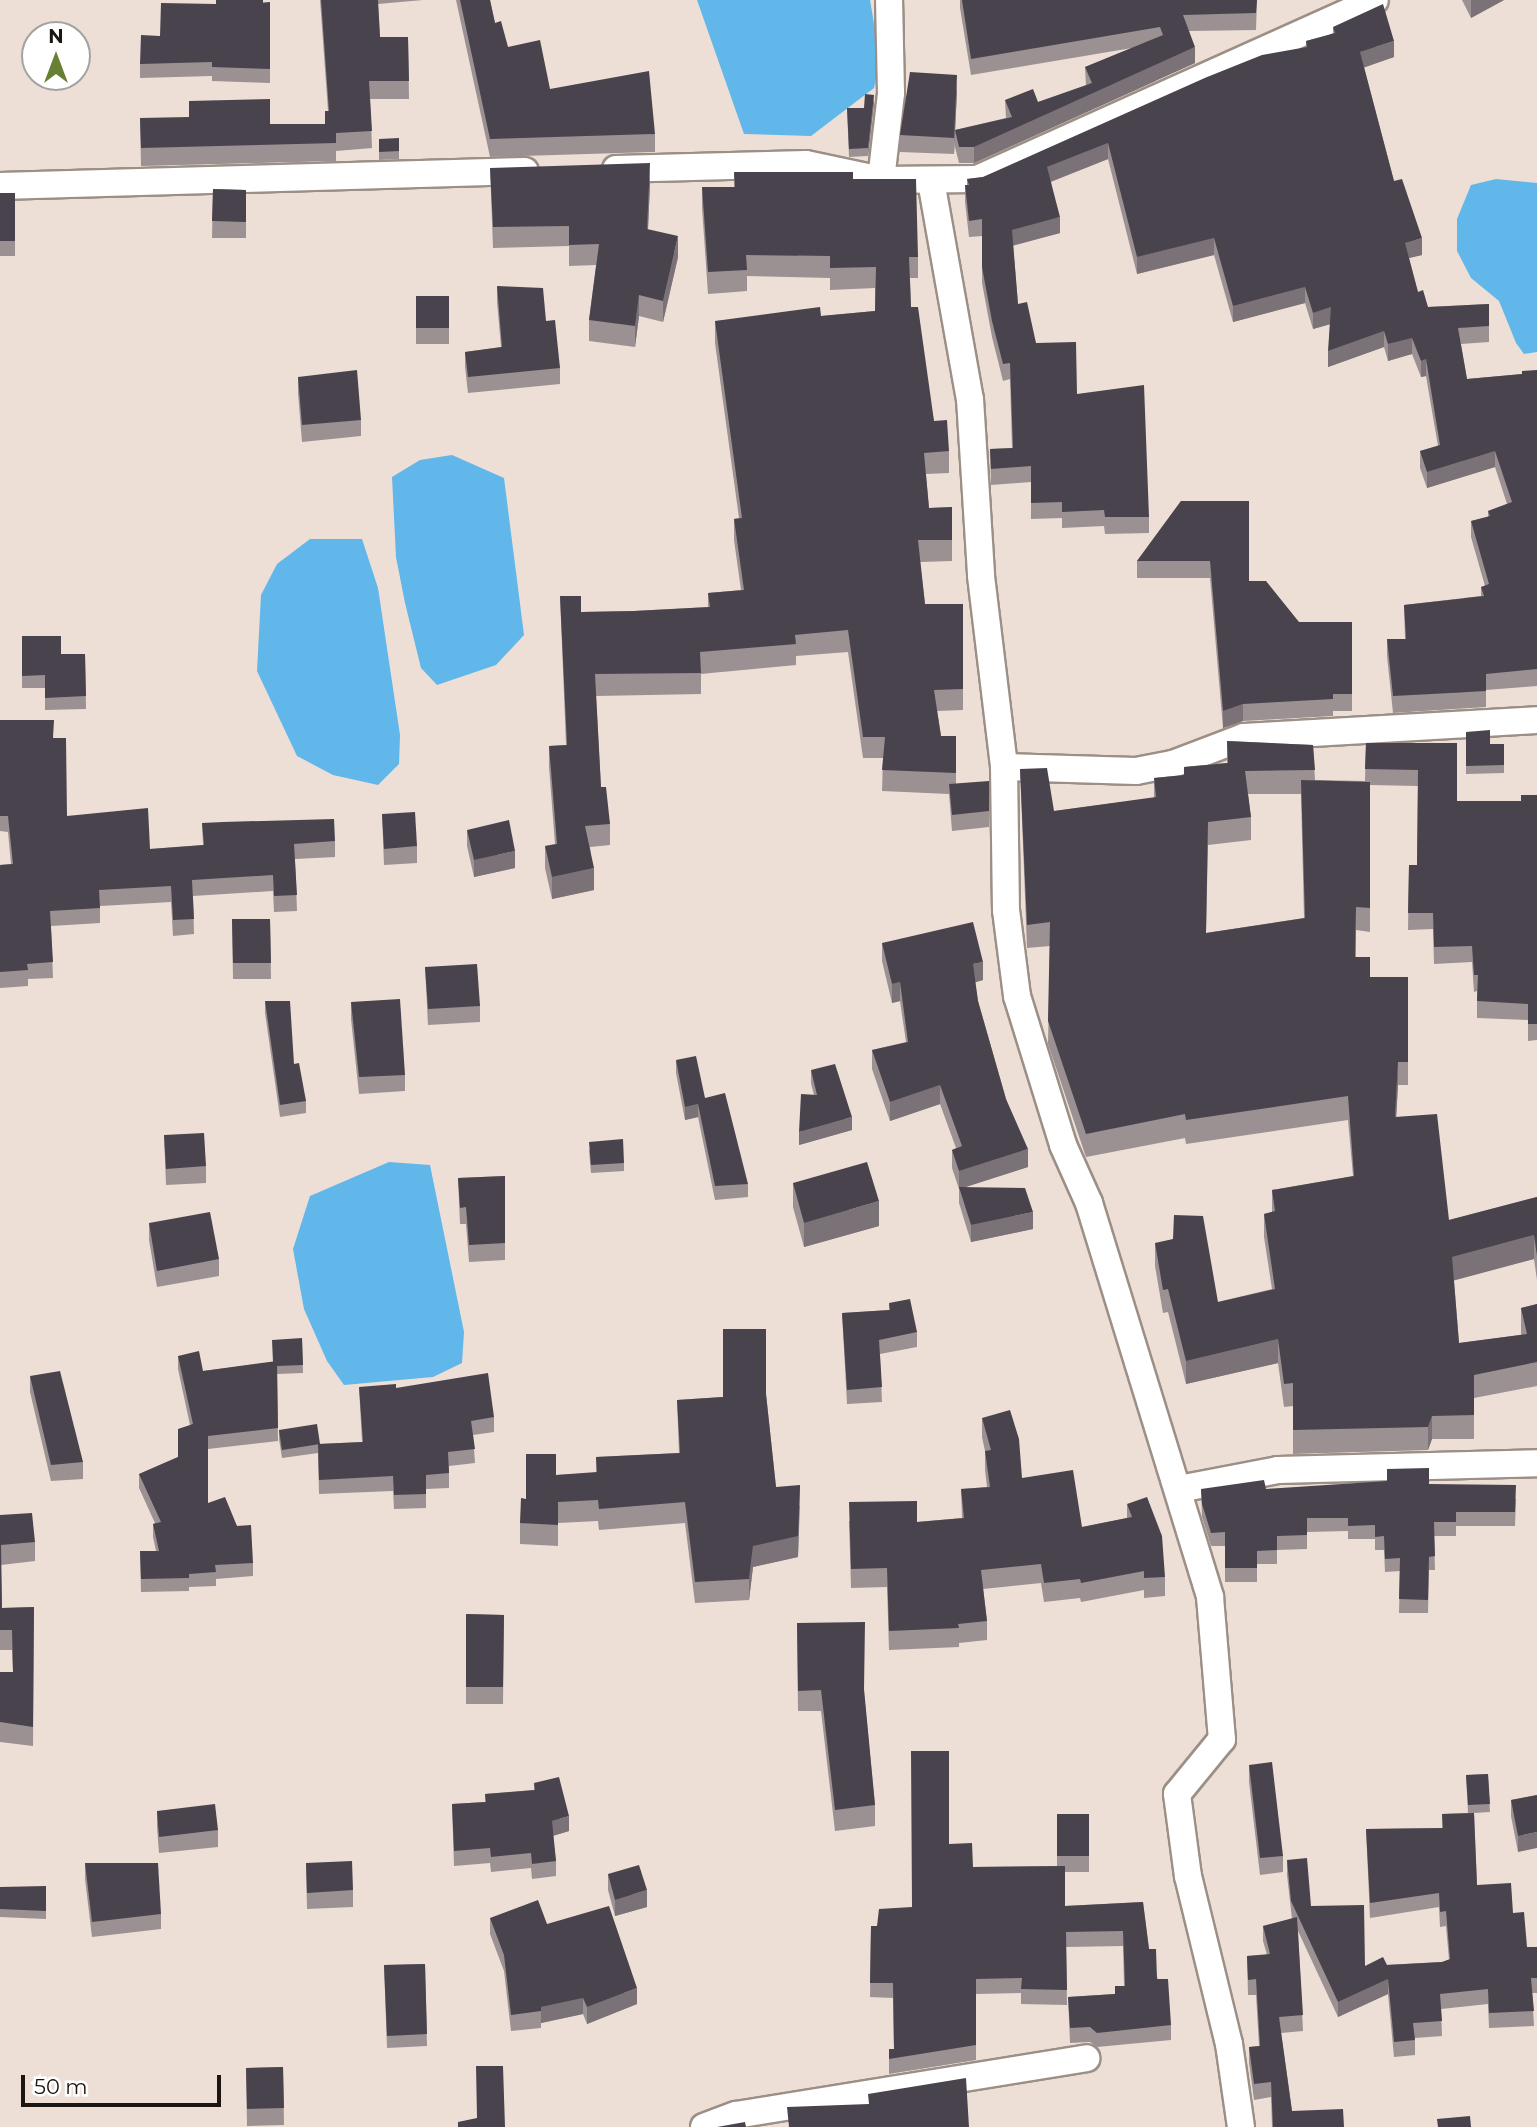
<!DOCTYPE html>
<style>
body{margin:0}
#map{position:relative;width:1537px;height:2127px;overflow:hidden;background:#eddfd6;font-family:Montserrat,sans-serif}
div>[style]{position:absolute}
.water>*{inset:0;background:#61b6ea}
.roads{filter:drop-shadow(2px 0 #9b8f86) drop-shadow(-2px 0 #9b8f86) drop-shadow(0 2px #9b8f86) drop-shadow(0 -2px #9b8f86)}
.minor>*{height:26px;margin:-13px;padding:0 13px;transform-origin:13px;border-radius:13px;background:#fff}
.wall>*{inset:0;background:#9b9192}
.shaded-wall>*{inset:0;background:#7a7276}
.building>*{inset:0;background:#49434d}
span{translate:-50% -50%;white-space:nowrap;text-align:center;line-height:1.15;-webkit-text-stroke:7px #fff;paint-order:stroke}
.north{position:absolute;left:21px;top:21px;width:70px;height:70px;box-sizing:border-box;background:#fff;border:2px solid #a4a2a1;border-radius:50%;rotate:0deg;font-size:19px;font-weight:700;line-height:28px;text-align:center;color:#1b1613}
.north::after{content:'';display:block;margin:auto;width:24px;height:32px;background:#688033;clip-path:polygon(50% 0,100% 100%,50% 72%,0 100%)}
.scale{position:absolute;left:21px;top:2075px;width:200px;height:32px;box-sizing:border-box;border:4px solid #1b1613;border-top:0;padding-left:9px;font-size:21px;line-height:24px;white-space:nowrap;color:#1b1613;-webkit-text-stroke:5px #fff;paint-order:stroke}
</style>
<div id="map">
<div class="water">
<i style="clip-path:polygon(697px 0,870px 0,880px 59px,874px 88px,811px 136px,744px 134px)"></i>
<i style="clip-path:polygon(1496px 179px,1537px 183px,1537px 352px,1524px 354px,1516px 343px,1499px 301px,1471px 278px,1457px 251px,1457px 219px,1471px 185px)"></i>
<i style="clip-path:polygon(452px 455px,504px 478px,524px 635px,496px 665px,437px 685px,421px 668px,405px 603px,396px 557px,392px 477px,420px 460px)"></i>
<i style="clip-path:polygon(310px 539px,362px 539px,378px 588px,400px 735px,399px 764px,378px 785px,333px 775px,297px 756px,257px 671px,261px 595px,277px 564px)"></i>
<i style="clip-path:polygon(389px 1162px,430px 1165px,464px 1332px,462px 1363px,433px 1377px,344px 1385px,327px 1361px,304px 1309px,293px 1249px,310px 1196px)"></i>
</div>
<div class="roads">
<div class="minor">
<i style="left:616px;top:169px;width:190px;rotate:-1.5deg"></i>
<i style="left:806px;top:164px;width:77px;rotate:12deg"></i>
<i style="left:881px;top:180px;width:96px;rotate:-0.6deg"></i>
<i style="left:977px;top:179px;width:436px;rotate:-24.2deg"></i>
<i style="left:881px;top:180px;width:88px;rotate:-83.4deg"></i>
<i style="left:891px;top:93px;width:93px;rotate:-91.2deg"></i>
<i style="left:931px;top:181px;width:221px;rotate:79.9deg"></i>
<i style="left:970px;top:399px;width:177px;rotate:86.4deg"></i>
<i style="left:981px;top:576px;width:192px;rotate:83.1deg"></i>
<i style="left:1004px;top:767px;width:143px;rotate:89.2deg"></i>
<i style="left:1006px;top:910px;width:87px;rotate:82.7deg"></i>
<i style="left:1017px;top:996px;width:156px;rotate:72.8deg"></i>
<i style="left:1063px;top:1145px;width:64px;rotate:65.9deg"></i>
<i style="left:1089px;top:1203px;width:412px;rotate:72.9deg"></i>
<i style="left:1210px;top:1597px;width:143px;rotate:85.2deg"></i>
<i style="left:1222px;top:1739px;width:71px;rotate:129.3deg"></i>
<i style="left:1177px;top:1794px;width:83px;rotate:82.4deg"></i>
<i style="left:1188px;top:1876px;width:173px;rotate:76.3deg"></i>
<i style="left:1229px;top:2044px;width:84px;rotate:81.8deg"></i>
<i style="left:0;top:186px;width:525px;rotate:-1.64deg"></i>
<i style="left:1004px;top:767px;width:132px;rotate:1.7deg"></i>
<i style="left:1136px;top:771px;width:38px;rotate:-11deg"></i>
<i style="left:1173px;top:764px;width:76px;rotate:-20.8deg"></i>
<i style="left:1244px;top:737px;width:293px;rotate:-3.3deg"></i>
<i style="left:1179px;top:1489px;width:101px;rotate:-10.9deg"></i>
<i style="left:1278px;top:1470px;width:259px;rotate:-1.5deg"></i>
<i style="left:704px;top:2127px;width:34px;rotate:-21deg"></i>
<i style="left:736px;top:2115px;width:355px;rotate:-9.2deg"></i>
</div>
</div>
<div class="wall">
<i style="clip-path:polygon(320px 0,423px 0,378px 4px,380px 37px,408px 37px,409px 99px,370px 99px,372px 148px,336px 151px,336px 161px,141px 166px,140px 118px,270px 124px,325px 124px,328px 111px)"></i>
<i style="clip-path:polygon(456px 0,490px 0,495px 23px,508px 47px,550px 89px,655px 134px,655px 152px,490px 157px)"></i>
<i style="clip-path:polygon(960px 0,1257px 0,1256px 30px,1189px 31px,1195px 63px,974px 163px,959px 163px,955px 147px,955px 131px,954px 154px,900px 152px,900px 135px,957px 91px,955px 130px,1006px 118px,1005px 100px,1038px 102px,1086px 86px,1085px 67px,1132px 48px,971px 75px,960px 8px)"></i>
<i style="clip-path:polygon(1462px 0,1504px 0,1471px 18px)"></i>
<i style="clip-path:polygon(270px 2px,270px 83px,212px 81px,212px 76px,140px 78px,140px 64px,216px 4px)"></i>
<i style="clip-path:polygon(1333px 27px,1394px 57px,1364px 67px,1394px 181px,1422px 255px,1409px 258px,1418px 292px,1428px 307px,1489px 304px,1489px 342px,1461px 344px,1467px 379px,1522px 374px,1537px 370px,1537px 686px,1486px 690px,1486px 707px,1393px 713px,1387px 656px,1387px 639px,1405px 639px,1404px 605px,1481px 596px,1481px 587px,1485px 586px,1471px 537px,1471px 521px,1488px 517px,1488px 511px,1507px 504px,1495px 467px,1427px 488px,1420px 468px,1420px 451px,1438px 446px,1426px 376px,1421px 377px,1412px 354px,1388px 361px,1384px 347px,1328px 367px,1330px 324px,1313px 329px,1305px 303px,1233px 322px,1214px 255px,1137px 274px,1108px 159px,1051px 182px,1060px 233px,1013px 245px,1018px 304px,1036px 343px,1077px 394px,1149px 517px,1149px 533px,1105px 534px,1104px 526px,1062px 528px,1062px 518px,1031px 519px,1031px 482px,991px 485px,990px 449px,1012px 448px,1010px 379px,1003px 381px,992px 337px,982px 283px,982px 236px,969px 237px,965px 202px,965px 185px,967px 185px,967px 179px,983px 177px,1306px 47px,1306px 41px,1333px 34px)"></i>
<i style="clip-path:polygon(874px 103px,868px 156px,849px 157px,847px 108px,864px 108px)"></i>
<i style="clip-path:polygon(379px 139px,399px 151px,399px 159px,379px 160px)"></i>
<i style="clip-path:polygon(490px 168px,650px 184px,648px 230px,678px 257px,663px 322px,639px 316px,635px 347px,589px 341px,589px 320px,596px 265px,569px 266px,569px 246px,493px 248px)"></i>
<i style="clip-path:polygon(734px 172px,853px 179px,918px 257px,918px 278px,910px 278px,911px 307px,934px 421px,949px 451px,949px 473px,926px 474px,929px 508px,952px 507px,952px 561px,920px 562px,925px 604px,963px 604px,963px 710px,937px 711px,941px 736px,956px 736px,956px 784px,989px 811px,989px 827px,952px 831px,949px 794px,882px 791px,883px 758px,863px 758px,848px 652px,796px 656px,796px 665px,701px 674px,701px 694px,596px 696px,601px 787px,610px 824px,610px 845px,590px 847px,594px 890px,552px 899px,545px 868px,545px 846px,555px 844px,549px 767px,549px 746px,566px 745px,560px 596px,581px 612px,634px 611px,708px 607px,708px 593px,741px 590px,734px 540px,734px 519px,739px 518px,715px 343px,715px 321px,821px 316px,875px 311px,875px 288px,830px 290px,830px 278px,747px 276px,747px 291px,708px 294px,702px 208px,702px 187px,734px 187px)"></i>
<i style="clip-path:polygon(213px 189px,246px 190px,246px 238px,212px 238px)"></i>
<i style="clip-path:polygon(0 193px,15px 193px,15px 256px,0 256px)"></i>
<i style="clip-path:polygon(497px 286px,546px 321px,560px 368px,560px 384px,468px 393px,465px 367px,465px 352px,501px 347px,497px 302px)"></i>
<i style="clip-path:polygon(416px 296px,449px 296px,449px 344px,416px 344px)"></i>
<i style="clip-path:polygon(298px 377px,361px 420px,361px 436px,302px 442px,298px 393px)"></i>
<i style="clip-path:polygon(1181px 501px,1249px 581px,1299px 622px,1352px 622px,1352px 711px,1333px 711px,1333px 716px,1243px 721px,1223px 728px,1210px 578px,1137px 578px,1137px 561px)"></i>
<i style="clip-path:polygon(22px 636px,61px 654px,85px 654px,86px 709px,45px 710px,45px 688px,22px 688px)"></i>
<i style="clip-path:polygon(0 720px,54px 738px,67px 816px,150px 849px,203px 845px,202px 823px,335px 841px,335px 857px,295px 859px,297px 911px,274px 912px,273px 891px,193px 896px,194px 934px,173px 936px,171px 902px,100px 906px,100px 923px,51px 926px,53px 978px,28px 979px,28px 986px,0 988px,0 865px,11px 864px,8px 832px,0 831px)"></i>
<i style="clip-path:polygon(1466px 732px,1490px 744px,1504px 744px,1504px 773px,1466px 774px)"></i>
<i style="clip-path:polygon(evenodd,1227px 741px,1313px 745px,1315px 780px,1365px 781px,1366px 743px,1457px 743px,1457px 801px,1521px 801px,1537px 795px,1537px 1040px,1528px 1041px,1528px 1020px,1477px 1018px,1477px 991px,1474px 992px,1472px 962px,1434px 964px,1433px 929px,1408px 930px,1409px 865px,1417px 865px,1418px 786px,1370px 785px,1370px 932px,1356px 930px,1356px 957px,1370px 977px,1408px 977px,1408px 1085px,1398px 1085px,1396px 1117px,1449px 1220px,1537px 1197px,1537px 1280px,1534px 1259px,1454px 1280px,1459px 1343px,1521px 1335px,1521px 1308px,1537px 1304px,1537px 1386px,1474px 1398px,1474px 1439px,1432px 1439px,1428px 1450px,1293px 1454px,1293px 1406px,1284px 1407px,1278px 1363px,1186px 1384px,1168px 1312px,1163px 1313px,1155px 1266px,1155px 1243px,1218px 1302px,1272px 1289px,1264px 1237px,1264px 1214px,1272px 1212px,1272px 1190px,1353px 1176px,1348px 1120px,1186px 1144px,1185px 1138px,1086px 1157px,1048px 1044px,1050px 946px,1027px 948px,1020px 769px,1054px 811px,1154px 798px,1154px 778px,1184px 775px,1184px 767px,1227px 763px,1227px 741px,1248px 794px,1301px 794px,1304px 918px,1206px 933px,1208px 845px,1251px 840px,1251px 817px,1248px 794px)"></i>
<i style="clip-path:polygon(382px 814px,417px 846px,417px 863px,384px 865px)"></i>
<i style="clip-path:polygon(467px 830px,515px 868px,474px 877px,467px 846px)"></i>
<i style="clip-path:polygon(232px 919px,270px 919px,271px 979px,233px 979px)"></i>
<i style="clip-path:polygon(882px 943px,983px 980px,975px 982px,978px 1001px,1006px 1099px,1028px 1167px,966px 1187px,1033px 1229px,971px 1242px,959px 1203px,959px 1189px,952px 1168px,952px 1150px,956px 1148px,940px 1104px,890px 1121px,872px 1069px,872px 1050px,906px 1042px,900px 1001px,892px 1003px,882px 961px)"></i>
<i style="clip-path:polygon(425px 967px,480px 1006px,480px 1022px,428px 1025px)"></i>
<i style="clip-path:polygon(265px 1001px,294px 1064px,306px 1101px,306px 1113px,280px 1117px,265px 1013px)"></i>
<i style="clip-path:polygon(351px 1002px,405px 1075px,405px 1091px,359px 1094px,351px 1019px)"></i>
<i style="clip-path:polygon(676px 1060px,705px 1098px,748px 1184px,748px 1197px,715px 1200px,698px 1117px,685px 1120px,676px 1073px)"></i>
<i style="clip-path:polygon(811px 1070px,852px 1130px,799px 1145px,814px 1095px,811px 1083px)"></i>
<i style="clip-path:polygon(164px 1135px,206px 1166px,206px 1183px,166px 1185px)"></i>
<i style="clip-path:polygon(589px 1150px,624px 1163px,624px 1171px,591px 1173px)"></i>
<i style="clip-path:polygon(505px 1176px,505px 1260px,469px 1262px,466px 1224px,460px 1224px,458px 1178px)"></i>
<i style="clip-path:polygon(793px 1183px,879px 1226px,804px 1247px,793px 1207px)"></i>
<i style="clip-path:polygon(149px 1223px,219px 1259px,219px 1276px,157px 1287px,149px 1240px)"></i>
<i style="clip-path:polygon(889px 1303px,917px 1332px,917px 1347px,880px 1354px,882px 1402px,847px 1404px,842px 1313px,889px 1310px)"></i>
<i style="clip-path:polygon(302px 1338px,303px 1373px,277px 1374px,278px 1441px,208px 1449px,208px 1503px,237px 1526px,253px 1563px,253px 1576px,216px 1579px,216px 1586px,189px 1587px,189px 1591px,141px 1592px,140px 1551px,156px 1551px,153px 1537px,153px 1524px,155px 1523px,139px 1488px,139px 1474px,178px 1457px,190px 1425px,178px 1369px,178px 1356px,203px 1371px,273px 1362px)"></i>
<i style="clip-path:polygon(30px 1376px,83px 1462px,83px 1479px,51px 1481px,30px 1392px)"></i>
<i style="clip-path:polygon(359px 1387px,396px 1388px,494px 1417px,494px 1432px,473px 1435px,475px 1463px,449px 1466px,449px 1488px,426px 1489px,426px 1508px,394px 1509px,393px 1491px,319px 1494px,318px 1453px,282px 1458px,279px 1439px,279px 1430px,320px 1444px,362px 1442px)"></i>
<i style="clip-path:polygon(766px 1394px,776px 1487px,800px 1506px,798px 1557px,753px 1567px,749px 1600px,695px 1603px,685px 1523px,599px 1530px,598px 1521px,558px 1523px,558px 1546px,520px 1544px,520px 1523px,526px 1499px,556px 1475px,596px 1473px,596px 1457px,679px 1453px,677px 1400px)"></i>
<i style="clip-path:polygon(982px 1418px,1022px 1478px,1082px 1527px,1127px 1518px,1127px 1504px,1165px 1577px,1165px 1596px,1144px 1598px,1144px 1590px,1081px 1602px,1080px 1598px,1044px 1602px,1041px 1583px,983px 1589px,987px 1621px,987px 1640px,959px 1643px,959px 1647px,889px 1650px,887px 1587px,851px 1588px,849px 1521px,917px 1522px,962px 1518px,961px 1489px,987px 1487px,985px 1470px,985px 1451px,982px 1437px)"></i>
<i style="clip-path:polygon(1429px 1484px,1516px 1499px,1515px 1526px,1456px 1526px,1456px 1536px,1434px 1536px,1435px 1570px,1429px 1570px,1428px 1613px,1399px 1613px,1400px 1571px,1385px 1572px,1384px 1550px,1375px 1550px,1375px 1539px,1348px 1539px,1348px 1531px,1307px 1532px,1307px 1549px,1277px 1550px,1277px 1564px,1257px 1564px,1257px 1582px,1225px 1582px,1225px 1546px,1211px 1546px,1202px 1517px,1201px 1489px,1266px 1489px)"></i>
<i style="clip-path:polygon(0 1515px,35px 1542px,35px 1561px,1px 1565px,2px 1608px,34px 1607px,33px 1746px,0 1742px,0 1672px,13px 1672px,12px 1650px,0 1650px)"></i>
<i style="clip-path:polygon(466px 1614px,504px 1615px,503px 1704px,466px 1704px)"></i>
<i style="clip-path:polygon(797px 1623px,864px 1693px,875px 1805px,875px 1826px,835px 1831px,821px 1711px,798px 1711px)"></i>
<i style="clip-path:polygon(1249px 1765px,1283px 1856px,1283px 1872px,1260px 1875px,1249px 1782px)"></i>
<i style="clip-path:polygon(1488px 1774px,1490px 1812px,1474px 1813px,1477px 1885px,1513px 1913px,1527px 1947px,1537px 1947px,1537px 1993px,1532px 1993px,1534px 2026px,1489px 2028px,1488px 2004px,1441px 2009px,1442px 2036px,1415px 2038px,1415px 2055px,1394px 2057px,1388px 1994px,1338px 2017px,1298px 1931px,1303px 2031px,1281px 2033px,1292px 2111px,1344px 2127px,1272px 2127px,1271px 2097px,1254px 2100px,1249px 2063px,1249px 2047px,1259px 2046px,1256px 1995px,1248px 1995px,1247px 1956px,1267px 1955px,1263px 1941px,1263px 1926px,1292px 1919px,1287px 1875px,1287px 1860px,1311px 1906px,1365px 1966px,1442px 1962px,1449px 1960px,1446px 1926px,1440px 1927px,1439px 1907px,1370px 1918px,1366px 1829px,1442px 1828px,1442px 1814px,1468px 1813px,1466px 1775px)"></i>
<i style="clip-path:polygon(534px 1783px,569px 1831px,553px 1836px,556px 1861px,556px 1876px,532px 1879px,531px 1868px,491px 1872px,490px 1863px,454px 1866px,452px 1804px,485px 1802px,485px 1794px,534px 1790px)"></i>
<i style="clip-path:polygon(1537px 1795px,1518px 1852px,1511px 1816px,1511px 1800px)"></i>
<i style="clip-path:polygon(157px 1811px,218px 1830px,218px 1847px,159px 1853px,157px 1827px)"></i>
<i style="clip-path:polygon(1057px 1814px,1089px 1814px,1089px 1872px,1065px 1872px,1065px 1906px,1143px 1902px,1149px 1949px,1171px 2025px,1171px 2040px,1097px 2047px,1090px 2042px,1070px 2043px,1068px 1997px,1115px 1994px,1124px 1986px,1123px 1946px,1066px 1947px,1067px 2005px,1021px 2004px,1021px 1993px,976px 1994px,976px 2060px,889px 2074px,889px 2049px,894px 2049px,893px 1998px,870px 1997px,871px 1926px,877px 1926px,912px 1907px,949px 1844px,973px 1867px,1057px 1866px)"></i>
<i style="clip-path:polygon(85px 1863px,161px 1914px,161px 1929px,92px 1937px,85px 1879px)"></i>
<i style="clip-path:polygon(306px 1863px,353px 1890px,353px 1907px,307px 1909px)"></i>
<i style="clip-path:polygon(608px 1874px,647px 1907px,615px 1916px,608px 1890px)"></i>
<i style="clip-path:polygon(0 1887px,46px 1911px,46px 1919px,0 1917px)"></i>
<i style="clip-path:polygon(490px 1918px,547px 1924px,637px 2004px,587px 2024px,583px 2014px,541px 2023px,541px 2028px,511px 2031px,504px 1971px,490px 1934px)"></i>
<i style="clip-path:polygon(425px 1964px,427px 2046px,387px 2048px,384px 1965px)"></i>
<i style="clip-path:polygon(283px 2067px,284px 2125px,247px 2126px,246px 2068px)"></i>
</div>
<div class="shaded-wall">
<i style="clip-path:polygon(1471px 0,1504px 0,1471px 18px)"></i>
<i style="clip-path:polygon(1394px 41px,1394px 57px,1360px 69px,1360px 52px)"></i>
<i style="clip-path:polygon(1195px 47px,1195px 63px,974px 163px,974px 147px)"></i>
<i style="clip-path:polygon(957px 75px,957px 91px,954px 154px,954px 138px)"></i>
<i style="clip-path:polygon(874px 95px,874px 103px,868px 156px,868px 148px)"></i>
<i style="clip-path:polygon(1108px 143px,1108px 159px,1047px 183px,1047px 167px)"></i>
<i style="clip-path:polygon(650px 163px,650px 184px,647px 250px,647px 229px)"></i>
<i style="clip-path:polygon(1060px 217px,1060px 233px,1012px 246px,1012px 230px)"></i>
<i style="clip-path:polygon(678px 236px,678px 257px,663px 322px,663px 301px)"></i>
<i style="clip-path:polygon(1214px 238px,1214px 255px,1137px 274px,1137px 257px)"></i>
<i style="clip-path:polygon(1422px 238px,1422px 255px,1405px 259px,1405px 243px)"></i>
<i style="clip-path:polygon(1305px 287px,1305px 303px,1233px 322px,1233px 306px)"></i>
<i style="clip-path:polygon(639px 295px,639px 316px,635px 347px,635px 326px)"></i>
<i style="clip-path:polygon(1331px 307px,1331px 324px,1313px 329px,1313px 313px)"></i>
<i style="clip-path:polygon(1384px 331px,1384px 347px,1328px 367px,1328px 351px)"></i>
<i style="clip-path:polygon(1412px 338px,1412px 354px,1388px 361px,1388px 344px)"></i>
<i style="clip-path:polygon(1426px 359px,1426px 376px,1421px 377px,1421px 361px)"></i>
<i style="clip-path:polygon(1495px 451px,1495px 467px,1427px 488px,1427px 472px)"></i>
<i style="clip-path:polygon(1243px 704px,1243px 721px,1223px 728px,1223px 711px)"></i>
<i style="clip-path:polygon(515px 851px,515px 868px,474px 877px,474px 860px)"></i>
<i style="clip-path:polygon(594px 868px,594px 890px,552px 899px,552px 877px)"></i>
<i style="clip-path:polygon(983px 962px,983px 980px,973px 983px,973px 964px)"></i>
<i style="clip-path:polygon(900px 982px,900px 1001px,892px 1003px,892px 984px)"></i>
<i style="clip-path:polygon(1398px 1062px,1398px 1085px,1395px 1141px,1395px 1117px)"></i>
<i style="clip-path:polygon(940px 1085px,940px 1104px,890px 1121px,890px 1102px)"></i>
<i style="clip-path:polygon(698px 1104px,698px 1117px,685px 1120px,685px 1107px)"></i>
<i style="clip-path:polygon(852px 1117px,852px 1130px,799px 1145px,799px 1132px)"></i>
<i style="clip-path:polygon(1028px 1149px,1028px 1167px,959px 1189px,959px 1171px)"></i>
<i style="clip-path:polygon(879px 1201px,879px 1226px,804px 1247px,804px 1223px)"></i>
<i style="clip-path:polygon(1033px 1212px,1033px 1229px,971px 1242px,971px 1225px)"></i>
<i style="clip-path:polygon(1534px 1235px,1534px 1259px,1452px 1281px,1452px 1257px)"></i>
<i style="clip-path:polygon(1278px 1339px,1278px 1363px,1186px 1384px,1186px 1361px)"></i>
<i style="clip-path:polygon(1432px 1416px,1432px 1439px,1428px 1450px,1428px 1427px)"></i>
<i style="clip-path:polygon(800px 1485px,798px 1557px,753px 1567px,749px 1600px,749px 1579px,753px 1546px)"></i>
<i style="clip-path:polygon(569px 1816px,569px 1831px,552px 1836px,552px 1821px)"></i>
<i style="clip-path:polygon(1537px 1832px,1537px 1848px,1518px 1852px,1518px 1836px)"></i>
<i style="clip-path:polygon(647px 1890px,647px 1907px,615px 1916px,615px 1900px)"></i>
<i style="clip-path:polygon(1388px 1979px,1388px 1994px,1338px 2017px,1338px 2002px)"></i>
<i style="clip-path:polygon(637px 1988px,637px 2004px,587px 2024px,587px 2007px)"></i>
<i style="clip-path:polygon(583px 1998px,583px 2014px,541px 2023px,541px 2007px)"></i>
</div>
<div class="building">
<i style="clip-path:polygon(216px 0,263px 0,263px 3px,270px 2px,270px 69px,212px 67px,212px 62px,140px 64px,141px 35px,160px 36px,161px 3px,216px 4px)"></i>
<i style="clip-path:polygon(321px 0,378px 0,380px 37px,408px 37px,409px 81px,369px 81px,372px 131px,336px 133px,336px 143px,141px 148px,140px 118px,189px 117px,189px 101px,270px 99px,270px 124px,325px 124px,325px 111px,329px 111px)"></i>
<i style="clip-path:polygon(460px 0,490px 0,495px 23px,501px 21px,508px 47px,540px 40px,550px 89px,649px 71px,655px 134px,490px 139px)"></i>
<i style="clip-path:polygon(962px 0,1257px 0,1256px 13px,1183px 15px,1195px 47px,974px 147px,959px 147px,955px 130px,1012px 117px,1005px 100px,1033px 89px,1038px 102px,1092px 83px,1085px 67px,1163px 35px,1160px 27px,971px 59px)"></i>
<i style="clip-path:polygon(1383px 4px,1394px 41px,1360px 52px,1394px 181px,1402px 179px,1422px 238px,1405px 243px,1418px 292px,1423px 290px,1428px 307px,1489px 304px,1489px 326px,1458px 328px,1467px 379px,1522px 374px,1522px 371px,1537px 370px,1537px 669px,1486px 674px,1486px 691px,1393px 696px,1387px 639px,1406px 639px,1404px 605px,1484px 596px,1481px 587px,1489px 584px,1471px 521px,1490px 516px,1488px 511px,1512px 502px,1495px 451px,1427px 472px,1420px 451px,1440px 445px,1426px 359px,1421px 361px,1412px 338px,1388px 344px,1384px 331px,1328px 351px,1331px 307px,1313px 313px,1305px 287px,1233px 306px,1214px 238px,1137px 257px,1108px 143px,1047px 167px,1060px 217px,1012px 230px,1018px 304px,1027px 302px,1036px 343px,1076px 342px,1077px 394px,1144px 385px,1149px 517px,1105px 517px,1104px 510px,1062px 512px,1062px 502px,1031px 503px,1031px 466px,991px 469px,990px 449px,1013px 448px,1010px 363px,1003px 364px,992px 321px,982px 267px,982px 219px,969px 221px,965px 185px,969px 185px,967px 179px,983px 177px,1207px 77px,1262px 55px,1307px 47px,1306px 41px,1335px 33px,1333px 27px)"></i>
<i style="clip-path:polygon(910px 72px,957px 75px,954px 138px,900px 135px)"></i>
<i style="clip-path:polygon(865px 94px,874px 95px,868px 148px,849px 149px,847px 108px,864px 108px)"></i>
<i style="clip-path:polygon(399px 138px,399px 151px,379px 152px,379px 139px)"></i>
<i style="clip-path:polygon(650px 163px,647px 229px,678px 236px,663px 301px,639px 295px,635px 326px,589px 320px,599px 244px,569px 245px,569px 226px,493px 227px,490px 168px)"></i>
<i style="clip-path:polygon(734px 172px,853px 172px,853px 179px,916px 179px,918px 257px,909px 257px,911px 307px,918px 307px,934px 421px,947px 420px,949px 451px,924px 453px,929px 508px,952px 507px,952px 540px,918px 540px,925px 604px,963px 604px,963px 689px,934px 690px,941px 736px,956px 736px,956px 773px,882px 770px,885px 737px,863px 737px,848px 630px,795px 635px,796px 644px,700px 652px,701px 673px,595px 674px,601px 787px,606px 787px,610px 824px,585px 826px,594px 868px,552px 877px,545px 846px,557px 844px,549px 746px,567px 745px,560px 596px,581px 596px,581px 612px,634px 611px,710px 607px,708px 593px,744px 590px,734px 519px,742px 518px,715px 321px,820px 307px,821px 316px,875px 311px,876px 267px,830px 268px,830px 256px,746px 255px,747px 270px,708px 272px,702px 187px,735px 187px)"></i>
<i style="clip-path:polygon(213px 189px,246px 190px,246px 222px,212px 221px)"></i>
<i style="clip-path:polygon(0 193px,15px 193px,15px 241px,0 241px)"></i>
<i style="clip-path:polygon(497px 286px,543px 288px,546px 321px,555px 320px,560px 368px,468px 377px,465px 352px,502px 347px)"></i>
<i style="clip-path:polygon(416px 296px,449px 296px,449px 328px,416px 328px)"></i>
<i style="clip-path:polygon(357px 370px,361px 420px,302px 425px,298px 377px)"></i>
<i style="clip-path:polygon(1181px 501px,1249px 501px,1249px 581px,1266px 581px,1299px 622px,1352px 622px,1352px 694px,1333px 694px,1333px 699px,1243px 704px,1223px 711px,1210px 561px,1137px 561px)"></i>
<i style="clip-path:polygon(22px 636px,61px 636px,61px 654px,85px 654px,86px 696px,45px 698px,45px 675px,22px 676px)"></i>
<i style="clip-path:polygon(0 720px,54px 720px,53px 738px,66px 738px,67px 816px,148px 808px,150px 849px,204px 845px,202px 823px,223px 822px,334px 819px,335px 841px,294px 844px,297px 895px,274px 896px,273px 875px,192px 880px,194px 919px,173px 920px,171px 886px,99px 890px,100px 908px,50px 911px,53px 962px,27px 964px,28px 970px,0 972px,0 865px,13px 864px,8px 816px,0 816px)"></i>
<i style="clip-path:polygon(1490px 730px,1490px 744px,1504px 744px,1504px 765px,1466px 766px,1466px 732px)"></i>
<i style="clip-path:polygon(1227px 741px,1313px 745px,1315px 770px,1245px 771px,1251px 817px,1208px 822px,1206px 933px,1305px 918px,1301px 780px,1370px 782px,1370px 908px,1356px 907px,1355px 957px,1370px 957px,1370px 977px,1408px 977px,1408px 1062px,1398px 1062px,1395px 1117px,1437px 1114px,1449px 1220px,1537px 1197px,1537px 1256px,1534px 1235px,1452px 1257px,1459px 1343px,1527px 1334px,1521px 1308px,1537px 1304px,1537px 1362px,1474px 1375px,1474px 1415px,1432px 1416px,1428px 1427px,1293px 1430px,1293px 1383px,1284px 1384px,1278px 1339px,1186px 1361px,1168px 1289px,1163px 1290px,1155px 1243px,1173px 1239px,1174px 1215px,1203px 1216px,1218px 1302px,1275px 1289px,1264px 1214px,1275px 1211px,1272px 1190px,1354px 1176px,1348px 1096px,1186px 1120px,1185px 1114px,1086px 1134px,1048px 1021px,1050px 922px,1027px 925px,1020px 769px,1047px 768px,1054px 811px,1156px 797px,1154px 778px,1184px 775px,1184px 767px,1228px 763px)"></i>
<i style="clip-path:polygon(1366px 743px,1457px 743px,1457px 801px,1521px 801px,1521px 795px,1537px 795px,1537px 1024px,1528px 1024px,1528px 1004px,1477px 1001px,1478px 975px,1474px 975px,1472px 946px,1434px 947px,1433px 913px,1408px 913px,1409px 865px,1417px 865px,1418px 770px,1365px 769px)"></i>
<i style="clip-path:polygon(989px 781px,989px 811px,952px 815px,949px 784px)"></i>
<i style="clip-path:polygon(415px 812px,417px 846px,384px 849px,382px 814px)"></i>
<i style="clip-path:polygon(509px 820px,515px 851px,474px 860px,467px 830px)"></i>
<i style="clip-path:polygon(232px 919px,270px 919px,271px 963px,233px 963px)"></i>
<i style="clip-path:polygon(973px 922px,983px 962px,973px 964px,978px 1001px,1006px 1099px,1028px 1149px,959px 1171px,952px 1150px,962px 1146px,940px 1085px,890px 1102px,872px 1050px,908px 1042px,900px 982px,892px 984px,882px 943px)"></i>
<i style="clip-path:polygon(477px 964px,480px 1006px,428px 1009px,425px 967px)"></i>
<i style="clip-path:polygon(400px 999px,405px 1075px,359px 1077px,351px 1002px)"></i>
<i style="clip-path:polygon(265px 1001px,290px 1001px,294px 1064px,299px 1063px,306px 1101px,280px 1105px)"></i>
<i style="clip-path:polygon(696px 1056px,705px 1098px,725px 1093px,748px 1184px,715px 1186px,698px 1104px,685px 1107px,676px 1060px)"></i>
<i style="clip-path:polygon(835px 1064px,852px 1117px,799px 1132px,801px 1094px,817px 1095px,811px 1070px)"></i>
<i style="clip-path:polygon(204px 1133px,206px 1166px,166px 1169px,164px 1135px)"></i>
<i style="clip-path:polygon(623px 1139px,624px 1163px,591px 1165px,589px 1142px)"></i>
<i style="clip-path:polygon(867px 1162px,879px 1201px,804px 1223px,793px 1183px)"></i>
<i style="clip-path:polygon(505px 1176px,505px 1243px,469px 1245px,466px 1207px,460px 1208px,458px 1178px)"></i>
<i style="clip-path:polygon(959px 1187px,1025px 1188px,1033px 1212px,971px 1225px)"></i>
<i style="clip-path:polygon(210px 1212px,219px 1259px,157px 1271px,149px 1223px)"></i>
<i style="clip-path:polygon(910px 1299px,917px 1332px,879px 1340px,882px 1387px,847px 1390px,842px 1313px,890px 1310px,889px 1303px)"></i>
<i style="clip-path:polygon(723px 1329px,766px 1329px,766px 1394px,776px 1487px,800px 1485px,798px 1536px,753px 1546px,749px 1579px,695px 1582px,685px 1502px,599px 1509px,598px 1500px,558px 1502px,558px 1525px,520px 1523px,521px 1498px,526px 1499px,526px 1454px,556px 1454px,556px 1475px,597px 1472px,596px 1457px,680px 1453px,677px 1400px,723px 1397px)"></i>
<i style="clip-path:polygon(302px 1338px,303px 1365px,277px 1366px,277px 1361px,273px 1362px,272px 1340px)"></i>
<i style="clip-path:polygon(199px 1351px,203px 1371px,277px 1361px,278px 1428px,208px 1436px,208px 1503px,225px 1497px,237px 1526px,251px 1525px,253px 1563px,215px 1565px,216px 1572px,189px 1574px,189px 1578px,141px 1579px,140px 1551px,159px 1551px,153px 1524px,161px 1522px,139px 1474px,178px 1457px,178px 1429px,193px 1424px,178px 1356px)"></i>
<i style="clip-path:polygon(60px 1371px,83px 1462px,51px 1465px,30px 1376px)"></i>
<i style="clip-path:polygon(488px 1373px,494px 1417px,471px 1421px,475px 1449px,448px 1452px,449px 1473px,426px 1475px,426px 1494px,394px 1495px,393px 1476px,319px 1480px,318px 1444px,363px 1442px,359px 1387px,396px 1384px,396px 1388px)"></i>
<i style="clip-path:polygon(1010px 1410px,1019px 1439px,1022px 1478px,1073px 1470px,1082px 1527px,1132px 1517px,1127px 1504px,1147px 1497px,1162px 1536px,1165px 1577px,1144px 1578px,1144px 1571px,1081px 1583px,1080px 1579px,1044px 1583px,1041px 1564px,981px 1570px,987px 1621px,958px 1624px,959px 1628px,889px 1631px,887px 1568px,851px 1569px,849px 1502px,917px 1501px,917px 1522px,964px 1518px,961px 1489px,990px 1487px,985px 1451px,991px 1450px,982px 1418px)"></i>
<i style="clip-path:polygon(317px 1424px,320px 1444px,282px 1450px,279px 1430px)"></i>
<i style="clip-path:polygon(1429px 1468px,1429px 1484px,1516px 1485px,1515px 1512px,1456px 1512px,1456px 1522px,1434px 1522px,1435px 1556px,1429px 1557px,1428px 1600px,1399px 1599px,1400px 1558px,1385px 1559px,1384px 1536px,1375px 1537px,1375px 1525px,1348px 1526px,1348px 1518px,1307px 1518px,1307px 1535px,1277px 1536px,1277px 1550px,1257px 1551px,1257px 1568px,1225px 1568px,1225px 1532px,1211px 1533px,1202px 1504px,1201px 1489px,1264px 1480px,1266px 1489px,1387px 1481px,1387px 1469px)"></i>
<i style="clip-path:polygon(32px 1513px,35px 1542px,1px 1545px,2px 1608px,34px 1607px,33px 1727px,0 1722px,0 1672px,13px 1672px,12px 1630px,0 1630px,0 1515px)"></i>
<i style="clip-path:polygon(466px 1614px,504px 1615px,503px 1687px,466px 1687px)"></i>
<i style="clip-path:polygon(865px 1622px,864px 1689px,875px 1805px,835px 1810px,821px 1690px,798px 1691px,797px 1623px)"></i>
<i style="clip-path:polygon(911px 1751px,949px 1751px,949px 1844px,972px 1843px,973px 1867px,1065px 1866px,1065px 1906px,1143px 1902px,1149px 1949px,1156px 1949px,1157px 1979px,1168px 1979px,1171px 2025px,1097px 2033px,1090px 2027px,1070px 2028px,1068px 1997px,1115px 1994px,1115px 1986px,1125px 1986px,1123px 1931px,1066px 1932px,1067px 1990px,1021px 1989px,1022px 1978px,976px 1979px,976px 2045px,889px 2059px,889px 2049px,894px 2049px,893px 1983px,870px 1983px,871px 1926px,877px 1926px,879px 1909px,912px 1907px)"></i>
<i style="clip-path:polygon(1272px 1762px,1283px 1856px,1260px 1858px,1249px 1765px)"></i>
<i style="clip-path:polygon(1488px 1774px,1490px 1804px,1468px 1805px,1466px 1775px)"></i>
<i style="clip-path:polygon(559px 1777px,569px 1816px,552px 1821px,556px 1861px,532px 1864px,531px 1853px,491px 1857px,490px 1848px,454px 1851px,452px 1804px,486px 1802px,485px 1794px,535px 1790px,534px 1783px)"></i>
<i style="clip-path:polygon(1537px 1795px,1537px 1832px,1518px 1836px,1511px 1800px)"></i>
<i style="clip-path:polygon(215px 1804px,218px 1830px,159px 1837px,157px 1811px)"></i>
<i style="clip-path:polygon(1474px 1813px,1477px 1885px,1511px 1883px,1513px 1913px,1524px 1912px,1527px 1947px,1537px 1947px,1537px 1978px,1531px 1978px,1534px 2011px,1489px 2013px,1488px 1989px,1440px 1994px,1442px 2021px,1413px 2023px,1415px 2040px,1394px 2042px,1388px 1979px,1338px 2002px,1291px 1901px,1287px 1860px,1307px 1858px,1311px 1906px,1364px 1905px,1365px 1966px,1383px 1957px,1387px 1965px,1442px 1962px,1450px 1959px,1446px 1911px,1440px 1912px,1439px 1893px,1370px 1903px,1366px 1829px,1443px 1828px,1442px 1814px)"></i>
<i style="clip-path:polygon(1057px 1814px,1089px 1814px,1089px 1856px,1057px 1856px)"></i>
<i style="clip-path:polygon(352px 1861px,353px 1890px,307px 1893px,306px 1863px)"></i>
<i style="clip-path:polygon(85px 1863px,158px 1863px,161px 1914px,92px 1922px)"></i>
<i style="clip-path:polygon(639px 1865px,647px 1890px,615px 1900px,608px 1874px)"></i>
<i style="clip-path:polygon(46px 1886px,46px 1911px,0 1909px,0 1887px)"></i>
<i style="clip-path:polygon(538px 1900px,547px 1924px,609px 1906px,637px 1988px,587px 2007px,583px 1998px,541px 2007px,541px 2011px,511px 2015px,504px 1955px,490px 1918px)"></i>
<i style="clip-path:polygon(1297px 1917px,1303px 2015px,1279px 2017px,1292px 2111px,1343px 2109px,1344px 2127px,1273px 2127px,1271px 2082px,1254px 2084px,1249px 2047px,1260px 2046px,1256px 1979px,1248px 1980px,1247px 1956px,1270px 1954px,1263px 1926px)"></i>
<i style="clip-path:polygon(425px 1964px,427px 2034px,387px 2036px,384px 1965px)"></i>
<i style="clip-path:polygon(476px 2066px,503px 2066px,505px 2127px,458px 2127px,458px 2122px,477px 2118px)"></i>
<i style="clip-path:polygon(283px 2067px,284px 2108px,247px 2109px,246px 2068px)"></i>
<i style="clip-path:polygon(966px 2078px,969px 2127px,789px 2127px,787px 2107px,869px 2104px,868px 2094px)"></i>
<i style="clip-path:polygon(1470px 2116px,1471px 2127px,1438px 2127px,1437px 2119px)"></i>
<i style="clip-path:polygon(745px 2122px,746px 2127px,717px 2127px)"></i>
</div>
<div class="north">N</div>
<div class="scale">50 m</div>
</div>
